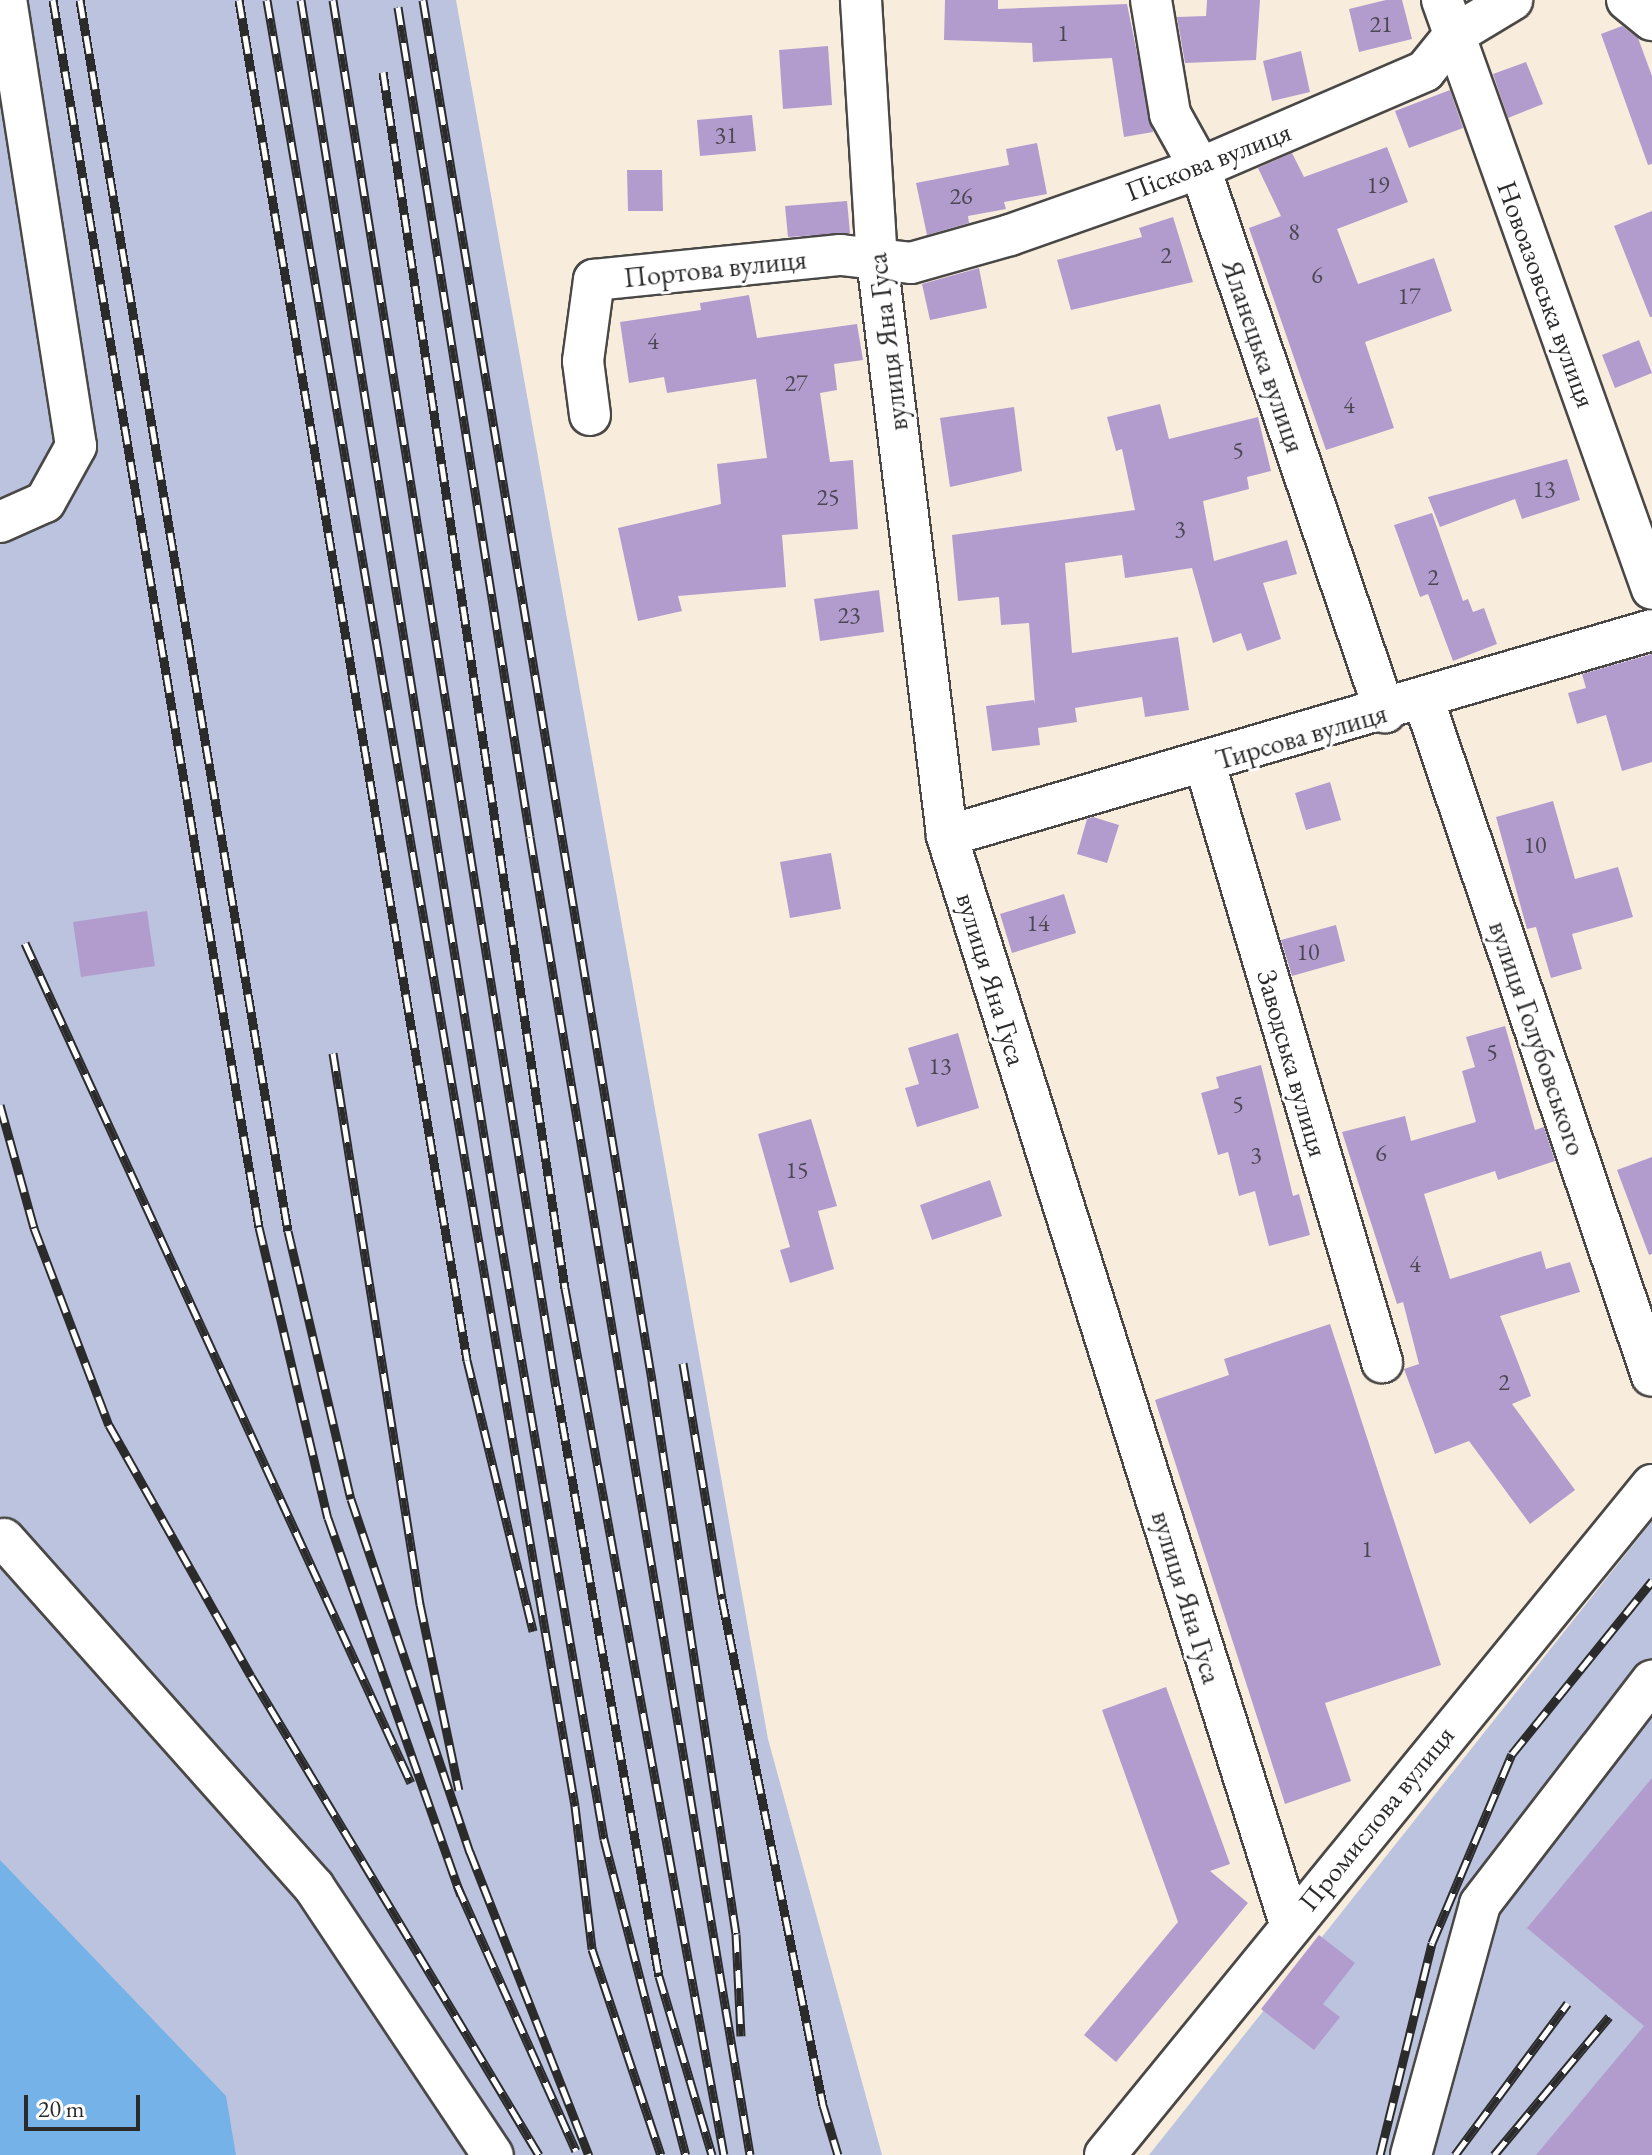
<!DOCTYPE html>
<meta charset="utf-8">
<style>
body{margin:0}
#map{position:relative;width:1652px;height:2155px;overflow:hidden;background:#f8ecdc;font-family:"EB Garamond",serif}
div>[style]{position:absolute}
.industrial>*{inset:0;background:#bcc3de}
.water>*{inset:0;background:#74b2e7}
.building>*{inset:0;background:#b29cce}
.roads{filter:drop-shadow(2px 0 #4a4846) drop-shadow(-2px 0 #4a4846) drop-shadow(0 2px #4a4846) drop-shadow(0 -2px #4a4846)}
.minor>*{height:40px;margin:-20px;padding:0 20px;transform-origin:20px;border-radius:20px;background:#fff}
.rail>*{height:9px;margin-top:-4.5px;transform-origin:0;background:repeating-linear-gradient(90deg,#fff 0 18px,#2b2b2b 0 36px);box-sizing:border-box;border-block:2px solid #2b2b2b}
span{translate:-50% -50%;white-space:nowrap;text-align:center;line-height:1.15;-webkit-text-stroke:6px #fff;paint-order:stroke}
.number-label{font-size:24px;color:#4d4754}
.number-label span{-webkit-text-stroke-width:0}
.street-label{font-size:28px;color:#2b2b2b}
.scale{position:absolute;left:24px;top:2095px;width:116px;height:36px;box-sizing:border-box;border:4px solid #2b2b2b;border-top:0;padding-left:10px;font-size:24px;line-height:28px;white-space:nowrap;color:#2b2b2b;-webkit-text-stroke:6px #fff;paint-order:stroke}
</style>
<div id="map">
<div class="industrial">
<i style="clip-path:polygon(0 0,456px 0,768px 1739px,882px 2155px,0 2155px)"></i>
<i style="clip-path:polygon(1652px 1521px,1652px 2155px,1149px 2155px)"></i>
</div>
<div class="water">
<i style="clip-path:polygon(0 1860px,226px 2096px,236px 2155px,0 2155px)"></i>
</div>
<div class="building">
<i style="clip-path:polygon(945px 0,998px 0,998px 9px,1127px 4px,1153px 132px,1124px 137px,1112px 58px,1033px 62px,1032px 43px,944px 40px)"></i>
<i style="clip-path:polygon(1207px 0,1260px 0,1256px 60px,1185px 63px,1177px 17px,1206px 16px)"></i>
<i style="clip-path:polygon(1386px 0,1402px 0,1412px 39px,1359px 52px,1349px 9px)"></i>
<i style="clip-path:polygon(1622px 26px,1638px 38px,1652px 76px,1652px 164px,1648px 165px,1601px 34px)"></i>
<i style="clip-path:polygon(828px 46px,832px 105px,783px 109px,779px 50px)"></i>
<i style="clip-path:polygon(1301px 51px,1310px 92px,1272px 101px,1263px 61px)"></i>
<i style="clip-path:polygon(1526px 62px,1543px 104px,1508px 118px,1493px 74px)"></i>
<i style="clip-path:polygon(1450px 90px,1463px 128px,1409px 148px,1395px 111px)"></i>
<i style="clip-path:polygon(752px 115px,756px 151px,700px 156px,697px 120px)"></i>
<i style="clip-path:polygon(1037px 143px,1047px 194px,1004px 202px,1006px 209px,968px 216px,969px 223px,927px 235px,916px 183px,1009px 165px,1006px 149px)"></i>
<i style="clip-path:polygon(1387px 147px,1408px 202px,1337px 229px,1358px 284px,1434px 258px,1452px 311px,1365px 342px,1394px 428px,1326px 450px,1249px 228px,1281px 216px,1258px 168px,1292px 153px,1304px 177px)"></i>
<i style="clip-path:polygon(627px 170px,662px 170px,663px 211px,628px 211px)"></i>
<i style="clip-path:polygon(847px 201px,850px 233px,788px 237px,785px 206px)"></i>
<i style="clip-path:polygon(1652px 211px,1652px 317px,1650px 317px,1614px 226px)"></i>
<i style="clip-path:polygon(1173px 217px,1193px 282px,1071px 310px,1057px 260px,1142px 237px,1139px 228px)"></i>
<i style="clip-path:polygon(979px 268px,987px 308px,930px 320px,922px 284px)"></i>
<i style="clip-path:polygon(749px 295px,757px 338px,857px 324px,863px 360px,834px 364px,837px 390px,820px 393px,830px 462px,853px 460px,858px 529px,782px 535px,786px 587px,678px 596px,682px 611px,638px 621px,618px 528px,721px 504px,717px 464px,767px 458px,756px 379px,667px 393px,664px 377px,629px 383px,620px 322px,701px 310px,700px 303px)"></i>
<i style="clip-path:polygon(1639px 340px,1652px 373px,1615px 388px,1602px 355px)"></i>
<i style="clip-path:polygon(1160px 404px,1169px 439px,1258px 417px,1271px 471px,1247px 477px,1249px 489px,1203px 501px,1214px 561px,1287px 540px,1297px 574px,1263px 583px,1281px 639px,1247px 651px,1241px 633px,1213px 643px,1192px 568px,1125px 578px,1122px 555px,1065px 563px,1072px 653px,1178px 637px,1189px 710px,1145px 717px,1142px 697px,1075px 708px,1077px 722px,1038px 728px,1040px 745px,992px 751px,986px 706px,1034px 700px,1035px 705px,1029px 623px,1001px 625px,999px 597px,958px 601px,952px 535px,1135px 510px,1122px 449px,1116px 451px,1107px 417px)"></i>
<i style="clip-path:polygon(1014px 407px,1022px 471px,950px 487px,940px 418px)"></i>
<i style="clip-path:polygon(1567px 459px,1580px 500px,1522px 519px,1515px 499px,1440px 527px,1428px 497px)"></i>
<i style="clip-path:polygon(1432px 513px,1463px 601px,1468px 599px,1473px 612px,1484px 608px,1497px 644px,1453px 661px,1428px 594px,1420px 597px,1394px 525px)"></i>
<i style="clip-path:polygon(879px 590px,884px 632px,820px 641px,814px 599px)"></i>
<i style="clip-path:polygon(1652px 654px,1652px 762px,1622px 771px,1606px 715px,1577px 724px,1568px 693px,1586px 688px,1582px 674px)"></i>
<i style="clip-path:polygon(1330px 782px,1341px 820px,1306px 830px,1295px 793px)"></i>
<i style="clip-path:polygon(1553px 801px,1575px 879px,1618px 867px,1633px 917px,1572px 934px,1582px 969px,1551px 978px,1536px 927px,1527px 929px,1496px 817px)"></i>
<i style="clip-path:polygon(1093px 817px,1119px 825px,1107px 863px,1077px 854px,1087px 819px)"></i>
<i style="clip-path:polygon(831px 853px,841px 909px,790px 918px,780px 862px)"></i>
<i style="clip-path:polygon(1064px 894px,1076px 933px,1012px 953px,1000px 914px)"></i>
<i style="clip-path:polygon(147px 911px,155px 966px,81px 977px,73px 922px)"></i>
<i style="clip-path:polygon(1336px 925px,1345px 961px,1292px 976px,1281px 940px)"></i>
<i style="clip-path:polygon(1505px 1026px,1535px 1130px,1544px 1127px,1555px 1161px,1498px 1180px,1495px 1171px,1424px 1194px,1450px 1279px,1541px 1251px,1546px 1269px,1570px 1262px,1580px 1292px,1500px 1316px,1531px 1396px,1512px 1404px,1575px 1490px,1530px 1524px,1469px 1441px,1435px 1454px,1404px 1369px,1419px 1364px,1403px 1302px,1397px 1304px,1342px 1132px,1405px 1116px,1411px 1141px,1476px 1122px,1462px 1071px,1475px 1067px,1466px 1037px)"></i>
<i style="clip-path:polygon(958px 1033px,979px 1108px,917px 1127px,905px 1088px,919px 1084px,908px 1048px)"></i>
<i style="clip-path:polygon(1261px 1065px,1293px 1196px,1299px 1194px,1310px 1235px,1269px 1246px,1255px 1191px,1239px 1196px,1228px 1152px,1218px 1155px,1201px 1093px,1219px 1088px,1216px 1077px)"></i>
<i style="clip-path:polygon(811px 1119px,837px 1206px,818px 1211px,834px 1269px,790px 1283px,780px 1250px,790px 1247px,758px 1134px)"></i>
<i style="clip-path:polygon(1652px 1157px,1652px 1254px,1649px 1255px,1617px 1170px)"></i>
<i style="clip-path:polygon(990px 1180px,1002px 1216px,932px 1240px,920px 1205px)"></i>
<i style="clip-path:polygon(1330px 1324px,1441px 1665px,1325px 1703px,1351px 1781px,1285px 1804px,1155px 1400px,1229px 1375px,1224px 1359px)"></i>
<i style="clip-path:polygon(1166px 1687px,1230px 1864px,1210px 1871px,1248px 1903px,1116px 2062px,1084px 2035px,1178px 1922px,1102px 1710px)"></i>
<i style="clip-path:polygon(1652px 1778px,1652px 2155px,1536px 2155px,1644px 2026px,1527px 1928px)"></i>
<i style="clip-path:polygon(1319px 1935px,1355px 1963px,1323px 2004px,1340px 2017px,1314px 2050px,1261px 2009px)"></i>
</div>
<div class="roads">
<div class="minor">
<i style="left:861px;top:0;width:259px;rotate:86.5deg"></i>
<i style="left:877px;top:259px;width:581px;rotate:83.08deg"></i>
<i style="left:947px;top:836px;width:1141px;rotate:72.5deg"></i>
<i style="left:1151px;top:0;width:116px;rotate:80.5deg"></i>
<i style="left:1170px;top:114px;width:62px;rotate:60.9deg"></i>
<i style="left:1200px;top:168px;width:575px;rotate:71.22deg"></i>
<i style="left:1442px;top:0;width:625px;rotate:70.38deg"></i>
<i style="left:1627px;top:0;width:32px;rotate:39deg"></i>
<i style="left:590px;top:415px;width:54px;rotate:-97.4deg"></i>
<i style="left:583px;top:361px;width:82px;rotate:-82.3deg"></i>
<i style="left:594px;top:280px;width:248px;rotate:-5.8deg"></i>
<i style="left:841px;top:255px;width:70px;rotate:6.5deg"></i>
<i style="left:911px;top:263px;width:103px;rotate:-15.8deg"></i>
<i style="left:1010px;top:235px;width:201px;rotate:-19.4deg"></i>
<i style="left:1200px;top:168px;width:245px;rotate:-23.3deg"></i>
<i style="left:1425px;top:71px;width:46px;rotate:-51.1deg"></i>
<i style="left:1454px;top:35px;width:68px;rotate:-31.1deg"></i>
<i style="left:0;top:522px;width:49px;rotate:-24deg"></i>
<i style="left:45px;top:502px;width:64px;rotate:-61deg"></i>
<i style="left:76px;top:446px;width:451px;rotate:-98.9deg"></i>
<i style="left:1424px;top:701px;width:712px;rotate:71.34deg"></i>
<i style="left:1205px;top:764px;width:624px;rotate:73.51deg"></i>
<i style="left:947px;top:836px;width:734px;rotate:-16.29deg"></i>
<i style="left:4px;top:1539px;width:466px;rotate:48.3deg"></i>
<i style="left:314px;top:1887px;width:322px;rotate:56.3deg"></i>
<i style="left:1105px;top:2155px;width:865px;rotate:-50.77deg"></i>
<i style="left:1411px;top:2155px;width:260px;rotate:-74.6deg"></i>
<i style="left:1480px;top:1904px;width:282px;rotate:-52.4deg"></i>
</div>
</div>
<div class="rail">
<i style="left:53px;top:0;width:1244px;rotate:80.47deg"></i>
<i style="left:259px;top:1227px;width:299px;rotate:76.7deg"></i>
<i style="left:328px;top:1518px;width:400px;rotate:70.6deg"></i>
<i style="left:80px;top:0;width:1248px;rotate:80.41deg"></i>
<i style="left:288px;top:1231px;width:275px;rotate:76.8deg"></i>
<i style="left:351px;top:1499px;width:373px;rotate:71.4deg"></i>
<i style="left:470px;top:1852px;width:326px;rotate:68.6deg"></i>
<i style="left:239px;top:0;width:1379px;rotate:80.48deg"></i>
<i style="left:467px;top:1360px;width:279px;rotate:76.3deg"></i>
<i style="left:267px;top:0;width:1832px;rotate:80.32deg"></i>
<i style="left:575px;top:1806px;width:144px;rotate:83.2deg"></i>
<i style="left:592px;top:1949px;width:217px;rotate:71.5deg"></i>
<i style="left:301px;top:0;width:1251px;rotate:80.85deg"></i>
<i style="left:500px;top:1235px;width:613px;rotate:80.23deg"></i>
<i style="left:604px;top:1839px;width:326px;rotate:75.5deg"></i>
<i style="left:333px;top:0;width:1405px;rotate:80.87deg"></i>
<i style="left:556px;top:1387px;width:598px;rotate:80.08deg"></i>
<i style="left:659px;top:1976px;width:187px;rotate:73.5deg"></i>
<i style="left:423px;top:0;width:1400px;rotate:80.58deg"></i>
<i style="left:652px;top:1381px;width:559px;rotate:81.36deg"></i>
<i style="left:736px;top:1934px;width:102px;rotate:87.2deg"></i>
<i style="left:398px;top:7px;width:840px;rotate:80.96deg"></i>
<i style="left:530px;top:837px;width:1336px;rotate:80.52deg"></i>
<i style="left:383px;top:72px;width:1230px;rotate:81.49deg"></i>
<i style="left:565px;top:1288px;width:881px;rotate:79.61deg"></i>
<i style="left:25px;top:943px;width:924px;rotate:65.32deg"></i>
<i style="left:333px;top:1053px;width:558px;rotate:81.03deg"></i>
<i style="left:420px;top:1604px;width:190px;rotate:78.2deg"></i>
<i style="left:0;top:1105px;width:128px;rotate:74.5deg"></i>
<i style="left:34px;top:1228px;width:211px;rotate:69.2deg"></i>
<i style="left:109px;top:1425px;width:288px;rotate:60.5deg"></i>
<i style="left:251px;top:1676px;width:559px;rotate:58.98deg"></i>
<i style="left:683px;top:1363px;width:239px;rotate:80.6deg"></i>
<i style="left:722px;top:1599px;width:516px;rotate:78.71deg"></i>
<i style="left:823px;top:2105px;width:52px;rotate:73.3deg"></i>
<i style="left:457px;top:1885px;width:291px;rotate:65.9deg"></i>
<i style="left:1380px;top:2155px;width:218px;rotate:-76.2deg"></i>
<i style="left:1432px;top:1943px;width:205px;rotate:-67.1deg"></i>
<i style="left:1512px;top:1754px;width:223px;rotate:-51deg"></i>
<i style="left:1455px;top:2155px;width:189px;rotate:-53.4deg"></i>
<i style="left:1494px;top:2155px;width:180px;rotate:-50.2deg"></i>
</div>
<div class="number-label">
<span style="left:1381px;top:24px">21</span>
<span style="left:1063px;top:33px">1</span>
<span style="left:726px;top:135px">31</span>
<span style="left:1378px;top:185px">19</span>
<span style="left:961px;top:196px">26</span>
<span style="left:1294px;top:232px">8</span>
<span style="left:1166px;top:255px">2</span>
<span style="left:1317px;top:275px">6</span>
<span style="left:1409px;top:296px">17</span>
<span style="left:653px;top:341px">4</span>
<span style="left:796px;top:383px">27</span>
<span style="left:1349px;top:405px">4</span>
<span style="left:1238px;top:450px">5</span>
<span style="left:1544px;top:489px">13</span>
<span style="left:828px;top:497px">25</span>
<span style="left:1180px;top:529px">3</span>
<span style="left:1433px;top:577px">2</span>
<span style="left:849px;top:615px">23</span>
<span style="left:1535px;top:845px">10</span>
<span style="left:1038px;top:923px">14</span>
<span style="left:1308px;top:952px">10</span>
<span style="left:1492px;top:1052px">5</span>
<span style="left:940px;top:1066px">13</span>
<span style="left:1238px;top:1104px">5</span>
<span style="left:1381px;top:1153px">6</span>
<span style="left:1256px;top:1155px">3</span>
<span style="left:797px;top:1170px">15</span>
<span style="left:1415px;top:1264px">4</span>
<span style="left:1504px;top:1382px">2</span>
<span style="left:1367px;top:1549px">1</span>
</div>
<div class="street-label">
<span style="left:1208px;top:161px;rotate:-21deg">Піскова вулиця</span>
<span style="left:715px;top:268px;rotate:-6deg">Портова вулиця</span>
<span style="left:1547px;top:294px;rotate:70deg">Новоазовська вулиця</span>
<span style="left:887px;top:342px;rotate:-97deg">вулиця Яна Гуса</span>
<span style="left:1264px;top:356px;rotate:71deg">Яланецька вулиця</span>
<span style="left:1301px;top:736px;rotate:-16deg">Тирсова вулиця</span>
<span style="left:992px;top:979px;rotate:73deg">вулиця Яна Гуса</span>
<span style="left:1538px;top:1038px;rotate:71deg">вулиця Голубовського</span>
<span style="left:1293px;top:1063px;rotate:74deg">Заводська вулиця</span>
<span style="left:1187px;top:1597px;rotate:73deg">вулиця Яна Гуса</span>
<span style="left:1376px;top:1818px;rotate:-51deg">Промислова вулиця</span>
</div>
<div class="scale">20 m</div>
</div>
